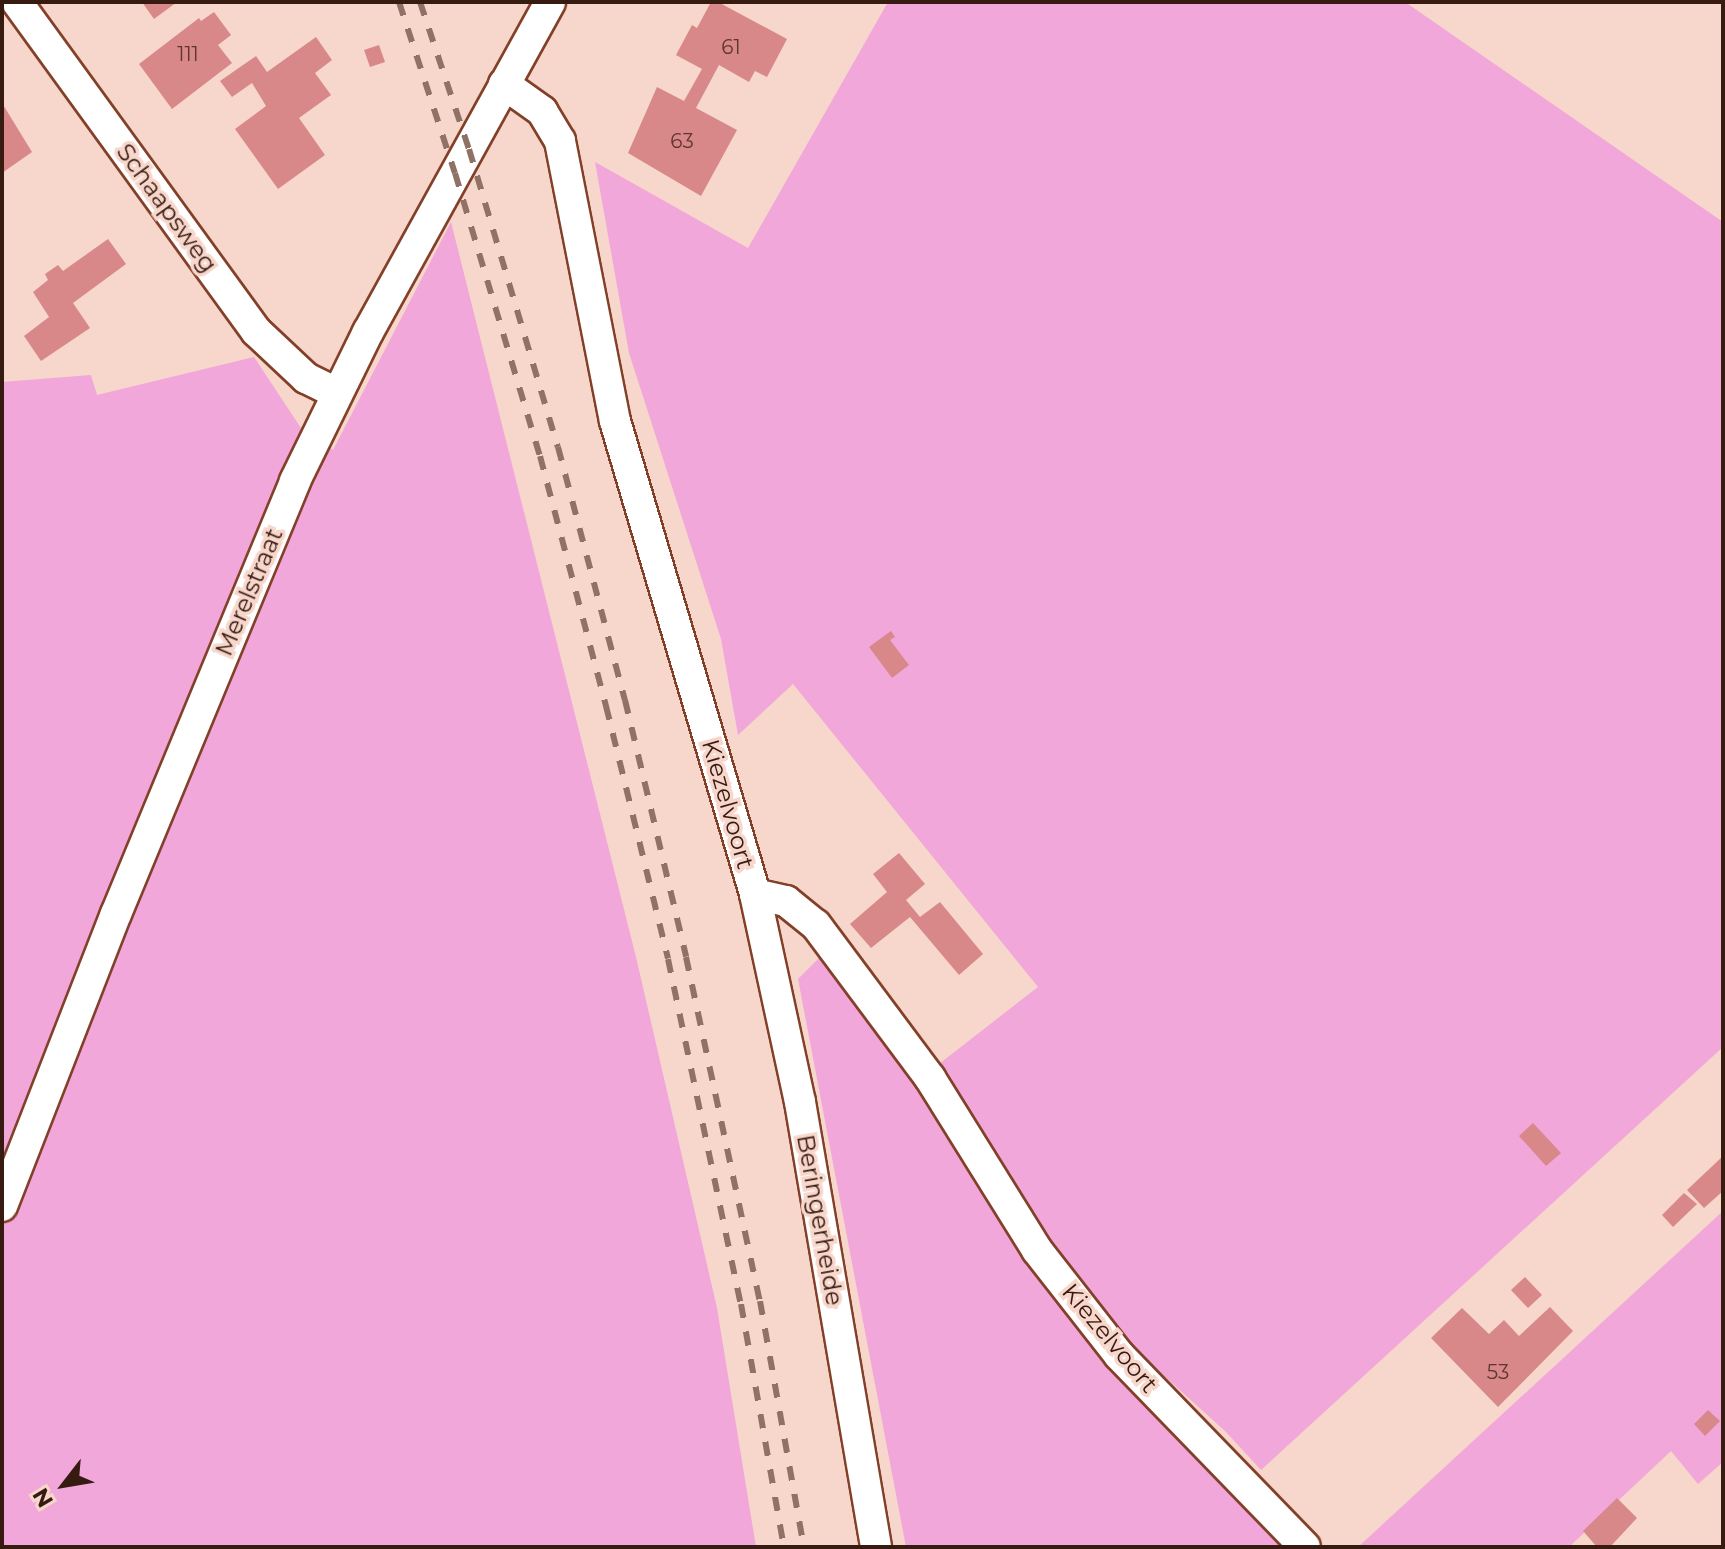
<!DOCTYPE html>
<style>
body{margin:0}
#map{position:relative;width:1725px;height:1549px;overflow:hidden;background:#f7d6cb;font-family:Montserrat,sans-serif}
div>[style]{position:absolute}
.green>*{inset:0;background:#f1a7d9}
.building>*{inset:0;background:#d88889}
.roads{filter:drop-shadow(2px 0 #834029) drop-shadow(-2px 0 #834029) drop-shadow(0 2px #834029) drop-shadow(0 -2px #834029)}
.minor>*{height:30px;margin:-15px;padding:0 15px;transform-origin:15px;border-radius:15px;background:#fff}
.rail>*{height:6px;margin-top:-3px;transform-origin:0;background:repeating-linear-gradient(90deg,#907166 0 14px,transparent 0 28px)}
span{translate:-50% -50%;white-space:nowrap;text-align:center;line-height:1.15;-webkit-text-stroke:7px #f7d6cb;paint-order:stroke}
.number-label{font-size:20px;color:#5f362e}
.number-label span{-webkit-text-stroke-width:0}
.street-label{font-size:24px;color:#371a10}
.frame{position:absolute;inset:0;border:4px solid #371a10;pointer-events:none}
.north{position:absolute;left:24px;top:1445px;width:80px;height:80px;-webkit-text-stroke:6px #f7d6cb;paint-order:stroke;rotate:239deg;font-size:22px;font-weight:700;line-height:32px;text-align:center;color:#371a10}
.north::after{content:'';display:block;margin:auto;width:28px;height:36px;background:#371a10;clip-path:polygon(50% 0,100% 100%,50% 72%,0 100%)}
</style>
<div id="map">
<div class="green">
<i style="clip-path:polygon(888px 2px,1405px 2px,1723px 222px,1723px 1047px,1261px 1470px,1225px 1431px,1130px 1345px,1050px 1242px,939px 1064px,1038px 987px,793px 684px,738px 735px,721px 639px,629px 353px,595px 162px,748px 248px)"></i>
<i style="clip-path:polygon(451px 222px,636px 957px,717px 1308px,756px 1547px,2px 1547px,2px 382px,91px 375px,97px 395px,254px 357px,301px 428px,333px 450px)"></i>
<i style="clip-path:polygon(821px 956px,916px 1078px,1024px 1259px,1114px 1373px,1284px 1547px,906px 1547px,798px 979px)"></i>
<i style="clip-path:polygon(1723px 1211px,1723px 1462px,1698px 1484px,1671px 1451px,1569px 1547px,1358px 1547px)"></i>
</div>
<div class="building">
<i style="clip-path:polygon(142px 2px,177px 2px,154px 19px)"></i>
<i style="clip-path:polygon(711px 2px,718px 2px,787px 39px,767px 77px,755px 71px,749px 82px,719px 65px,696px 108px,737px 130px,701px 196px,628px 153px,657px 87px,684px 101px,702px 69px,676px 55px,692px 25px,697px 28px)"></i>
<i style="clip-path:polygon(214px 12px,231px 35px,218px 45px,232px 63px,172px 109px,139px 64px,199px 18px,201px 21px)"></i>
<i style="clip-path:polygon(316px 37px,332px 60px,315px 73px,331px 95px,299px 118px,325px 155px,278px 189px,235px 129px,266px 106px,252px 83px,232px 97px,220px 81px,256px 56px,267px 72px)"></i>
<i style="clip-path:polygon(379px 45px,385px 62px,370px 67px,364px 50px)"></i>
<i style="clip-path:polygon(2px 103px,32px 152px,2px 173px)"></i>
<i style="clip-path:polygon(108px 239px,126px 264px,73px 303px,90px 328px,41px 361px,24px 336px,49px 317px,33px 292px,48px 280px,45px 274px,58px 265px,63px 271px)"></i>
<i style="clip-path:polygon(891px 631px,895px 637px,890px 640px,909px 665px,892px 678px,869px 647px)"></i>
<i style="clip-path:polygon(899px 853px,925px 884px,906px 900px,920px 917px,940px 902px,983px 954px,959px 975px,910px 917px,871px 948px,850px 924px,887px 892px,873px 874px)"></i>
<i style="clip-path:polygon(1533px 1123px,1561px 1153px,1546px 1166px,1519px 1136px)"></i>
<i style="clip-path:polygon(1723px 1156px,1723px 1191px,1704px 1208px,1687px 1190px)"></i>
<i style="clip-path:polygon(1684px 1193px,1697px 1204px,1673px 1227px,1662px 1215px)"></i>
<i style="clip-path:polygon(1525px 1277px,1542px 1295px,1528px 1308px,1511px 1290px)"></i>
<i style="clip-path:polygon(1550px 1307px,1573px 1331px,1498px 1407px,1431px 1338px,1462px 1308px,1489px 1334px,1504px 1320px,1519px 1336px)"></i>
<i style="clip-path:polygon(1708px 1410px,1720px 1421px,1705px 1436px,1694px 1424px)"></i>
<i style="clip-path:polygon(1617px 1498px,1637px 1518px,1610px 1547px,1597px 1547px,1583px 1531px)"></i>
</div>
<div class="roads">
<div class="minor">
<i style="left:17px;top:2px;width:407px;rotate:54deg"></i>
<i style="left:256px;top:331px;width:69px;rotate:43.2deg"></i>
<i style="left:306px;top:378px;width:34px;rotate:26deg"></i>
<i style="left:504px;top:84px;width:47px;rotate:35.4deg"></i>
<i style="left:542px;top:111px;width:35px;rotate:59deg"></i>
<i style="left:560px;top:141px;width:285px;rotate:78.9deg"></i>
<i style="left:615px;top:421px;width:493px;rotate:73.5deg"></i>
<i style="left:755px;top:894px;width:213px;rotate:77.8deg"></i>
<i style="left:800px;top:1102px;width:451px;rotate:80.3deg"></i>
<i style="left:755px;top:894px;width:32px;rotate:13deg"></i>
<i style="left:786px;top:901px;width:38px;rotate:39deg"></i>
<i style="left:816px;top:925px;width:191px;rotate:53.3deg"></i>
<i style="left:930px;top:1078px;width:203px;rotate:58.1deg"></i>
<i style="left:1037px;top:1250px;width:133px;rotate:52deg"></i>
<i style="left:1119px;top:1355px;width:267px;rotate:45.9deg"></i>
<i style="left:2px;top:1206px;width:313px;rotate:-68.7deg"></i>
<i style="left:116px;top:914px;width:469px;rotate:-67.5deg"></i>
<i style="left:295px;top:481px;width:166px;rotate:-63.9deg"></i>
<i style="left:368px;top:332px;width:377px;rotate:-61.1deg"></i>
</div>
</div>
<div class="rail">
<i style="left:399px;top:2px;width:180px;rotate:71.9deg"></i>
<i style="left:455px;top:173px;width:295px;rotate:73.3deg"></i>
<i style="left:540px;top:456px;width:259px;rotate:75.2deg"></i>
<i style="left:606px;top:706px;width:260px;rotate:76.2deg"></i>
<i style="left:668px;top:959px;width:353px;rotate:78.1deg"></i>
<i style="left:741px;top:1304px;width:247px;rotate:80deg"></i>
<i style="left:420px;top:2px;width:155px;rotate:71.6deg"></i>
<i style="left:469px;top:149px;width:311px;rotate:73.4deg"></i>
<i style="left:558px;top:447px;width:262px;rotate:75.2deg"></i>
<i style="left:625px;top:700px;width:264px;rotate:76.6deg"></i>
<i style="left:686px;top:957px;width:352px;rotate:77.9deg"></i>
<i style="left:760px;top:1301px;width:250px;rotate:79.9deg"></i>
</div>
<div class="number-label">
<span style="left:731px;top:47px">61</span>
<span style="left:188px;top:54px">111</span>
<span style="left:682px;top:141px">63</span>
<span style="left:1498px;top:1372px">53</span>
</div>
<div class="street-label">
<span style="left:167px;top:208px;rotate:54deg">Schaapsweg</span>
<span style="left:249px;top:592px;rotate:-67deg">Merelstraat</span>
<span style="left:728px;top:804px;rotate:74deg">Kiezelvoort</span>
<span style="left:820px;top:1220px;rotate:80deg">Beringerheide</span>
<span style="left:1110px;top:1338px;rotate:50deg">Kiezelvoort</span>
</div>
<div class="frame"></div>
<div class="north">N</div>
</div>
